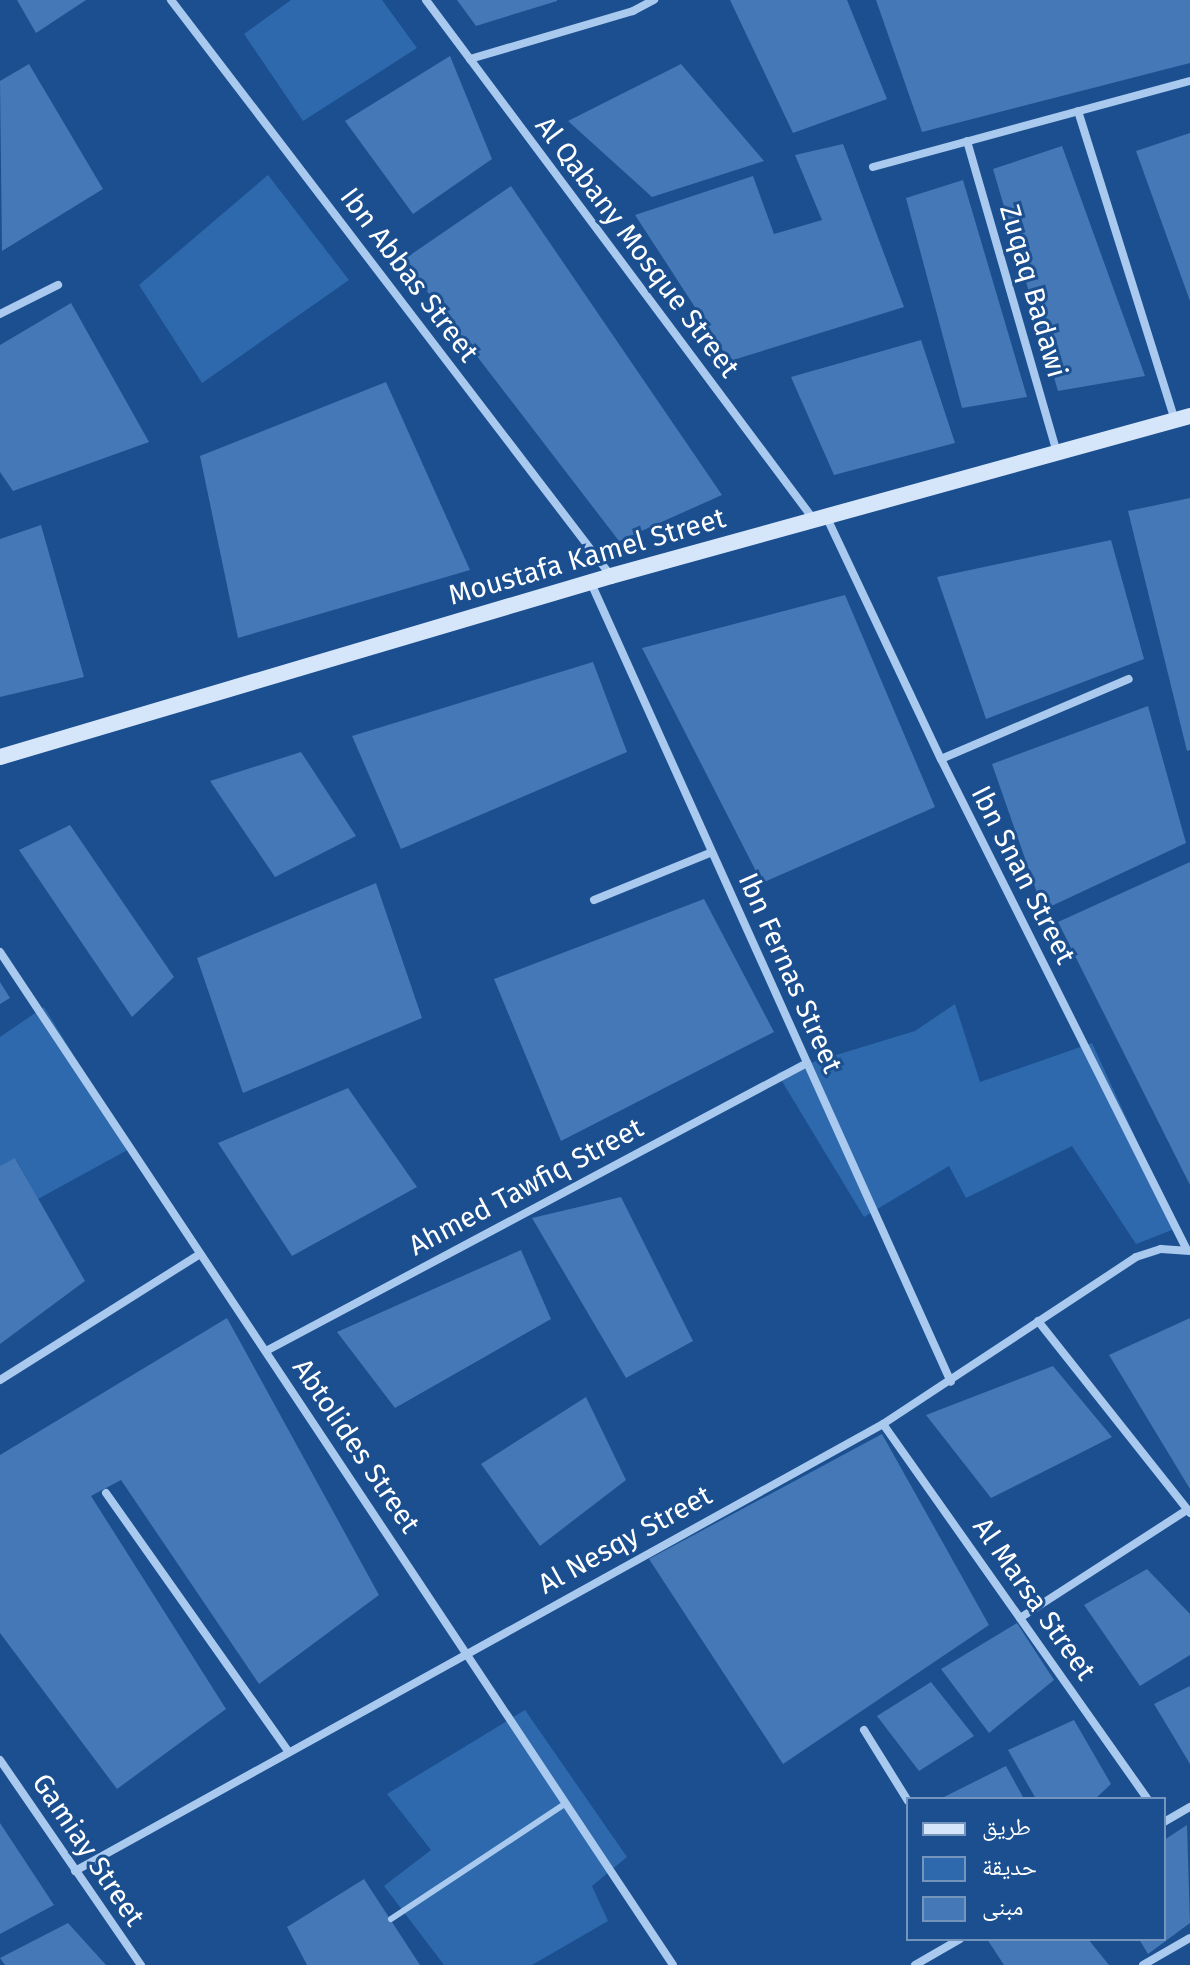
<!DOCTYPE html>
<meta charset="utf-8">
<style>
body{margin:0}
#map{position:relative;width:1190px;height:1965px;overflow:hidden;background:#1b4f8f;font-family:"Fira Sans","Noto Naskh Arabic",sans-serif}
div>[style]{position:absolute}
.green>*{inset:0;background:#2e69ad}
.building>*{inset:0;background:#4478b7}
.service>*{height:6px;margin:-3px;padding:0 3px;transform-origin:3px;border-radius:3px;background:#a9c9ee}
.minor>*{height:8px;margin:-4px;padding:0 4px;transform-origin:4px;border-radius:4px;background:#a9c9ee}
.secondary>*{height:16px;margin:-8px;padding:0 8px;transform-origin:8px;border-radius:8px;background:#d6e6fa}
span{translate:-50% -50%;white-space:nowrap;text-align:center;line-height:1.15;-webkit-text-stroke:6px #1b4f8f;paint-order:stroke}
.street-label{font-size:28px;color:#fff}
.legend{position:absolute;left:906px;top:1797px;width:260px;height:144px;box-sizing:border-box;background:#1b4f8f;border:2px solid #7695bc;margin:0;padding:10px 14px;list-style:none;font-size:24px;color:#fff}
.legend li{display:flex;align-items:center;gap:16px;height:40px}
.legend b{width:40px;border:2px solid #7695bc}
</style>
<div id="map">
<div class="green">
<i style="clip-path:polygon(291px 0,382px 0,417px 48px,303px 121px,244px 34px)"></i>
<i style="clip-path:polygon(268px 175px,349px 280px,202px 383px,139px 285px)"></i>
<i style="clip-path:polygon(955px 1004px,980px 1082px,1092px 1043px,1177px 1228px,1136px 1244px,1072px 1146px,966px 1198px,949px 1166px,864px 1217px,777px 1073px,915px 1031px)"></i>
<i style="clip-path:polygon(44px 1007px,131px 1148px,38px 1199px,16px 1159px,0 1166px,0 1037px)"></i>
<i style="clip-path:polygon(525px 1710px,627px 1857px,592px 1886px,608px 1921px,532px 1965px,444px 1965px,384px 1886px,431px 1850px,387px 1794px)"></i>
</div>
<div class="building">
<i style="clip-path:polygon(17px 0,86px 0,36px 33px)"></i>
<i style="clip-path:polygon(457px 0,557px 0,557px 1px,476px 26px)"></i>
<i style="clip-path:polygon(730px 0,847px 0,887px 99px,793px 133px)"></i>
<i style="clip-path:polygon(876px 0,1190px 0,1190px 63px,922px 132px)"></i>
<i style="clip-path:polygon(450px 56px,492px 159px,413px 214px,345px 121px)"></i>
<i style="clip-path:polygon(29px 64px,103px 189px,2px 251px,0 81px)"></i>
<i style="clip-path:polygon(681px 64px,764px 161px,652px 197px,568px 121px)"></i>
<i style="clip-path:polygon(1190px 133px,1190px 301px,1136px 151px)"></i>
<i style="clip-path:polygon(843px 144px,904px 307px,730px 361px,635px 215px,753px 176px,774px 234px,822px 220px,795px 155px)"></i>
<i style="clip-path:polygon(1062px 146px,1145px 376px,1058px 391px,993px 169px)"></i>
<i style="clip-path:polygon(963px 180px,1027px 397px,962px 408px,906px 198px)"></i>
<i style="clip-path:polygon(511px 186px,722px 495px,619px 541px,403px 260px)"></i>
<i style="clip-path:polygon(71px 303px,149px 442px,13px 491px,0 472px,0 345px)"></i>
<i style="clip-path:polygon(921px 340px,955px 443px,834px 475px,791px 377px)"></i>
<i style="clip-path:polygon(386px 382px,470px 570px,238px 638px,200px 456px)"></i>
<i style="clip-path:polygon(1190px 498px,1190px 750px,1187px 751px,1128px 511px)"></i>
<i style="clip-path:polygon(41px 525px,84px 677px,0 697px,0 539px)"></i>
<i style="clip-path:polygon(1111px 540px,1144px 659px,986px 719px,937px 577px)"></i>
<i style="clip-path:polygon(845px 595px,935px 807px,762px 883px,642px 648px)"></i>
<i style="clip-path:polygon(593px 662px,627px 752px,401px 849px,352px 736px)"></i>
<i style="clip-path:polygon(1148px 706px,1186px 843px,1043px 910px,992px 764px)"></i>
<i style="clip-path:polygon(301px 752px,356px 836px,275px 877px,210px 781px)"></i>
<i style="clip-path:polygon(70px 825px,174px 977px,132px 1017px,19px 850px)"></i>
<i style="clip-path:polygon(1190px 862px,1190px 1185px,1058px 922px)"></i>
<i style="clip-path:polygon(376px 883px,422px 1018px,243px 1093px,197px 958px)"></i>
<i style="clip-path:polygon(704px 899px,774px 1032px,561px 1141px,494px 979px)"></i>
<i style="clip-path:polygon(0 982px,10px 998px,0 1004px)"></i>
<i style="clip-path:polygon(348px 1088px,417px 1187px,292px 1256px,218px 1143px)"></i>
<i style="clip-path:polygon(15px 1158px,85px 1281px,0 1344px,0 1166px)"></i>
<i style="clip-path:polygon(621px 1197px,693px 1341px,626px 1378px,532px 1218px)"></i>
<i style="clip-path:polygon(521px 1250px,551px 1319px,395px 1408px,337px 1332px)"></i>
<i style="clip-path:polygon(227px 1318px,379px 1595px,259px 1684px,121px 1480px,91px 1496px,226px 1709px,117px 1789px,0 1633px,0 1455px)"></i>
<i style="clip-path:polygon(1190px 1318px,1190px 1489px,1109px 1355px)"></i>
<i style="clip-path:polygon(1053px 1366px,1112px 1437px,991px 1498px,926px 1415px)"></i>
<i style="clip-path:polygon(586px 1397px,626px 1480px,540px 1546px,481px 1464px)"></i>
<i style="clip-path:polygon(882px 1434px,989px 1625px,783px 1764px,649px 1559px)"></i>
<i style="clip-path:polygon(1147px 1569px,1190px 1614px,1190px 1655px,1140px 1686px,1084px 1605px)"></i>
<i style="clip-path:polygon(1017px 1623px,1054px 1680px,989px 1733px,941px 1669px)"></i>
<i style="clip-path:polygon(931px 1682px,974px 1736px,919px 1771px,877px 1716px)"></i>
<i style="clip-path:polygon(1190px 1686px,1190px 1764px,1154px 1704px)"></i>
<i style="clip-path:polygon(1074px 1720px,1111px 1784px,1095px 1799px,1036px 1799px,1008px 1750px)"></i>
<i style="clip-path:polygon(1006px 1766px,1024px 1799px,940px 1799px)"></i>
<i style="clip-path:polygon(0 1823px,54px 1905px,0 1934px)"></i>
<i style="clip-path:polygon(1187px 1825px,1190px 1923px,1148px 1954px,1139px 1939px,1164px 1939px,1164px 1840px)"></i>
<i style="clip-path:polygon(364px 1879px,420px 1965px,307px 1965px,287px 1927px)"></i>
<i style="clip-path:polygon(68px 1923px,106px 1965px,5px 1965px,0 1958px)"></i>
<i style="clip-path:polygon(987px 1939px,1088px 1939px,1109px 1965px,1004px 1965px)"></i>
</div>
<div class="service">
<i style="left:391px;top:1919px;width:210px;rotate:-33.5deg"></i>
</div>
<div class="minor">
<i style="left:171px;top:0;width:725px;rotate:52.62deg"></i>
<i style="left:426px;top:0;width:649px;rotate:53.27deg"></i>
<i style="left:470px;top:59px;width:170px;rotate:-16.4deg"></i>
<i style="left:633px;top:11px;width:24px;rotate:-28deg"></i>
<i style="left:1078px;top:111px;width:324px;rotate:72.6deg"></i>
<i style="left:967px;top:141px;width:325px;rotate:73.9deg"></i>
<i style="left:873px;top:167px;width:328px;rotate:-15.2deg"></i>
<i style="left:0;top:314px;width:65px;rotate:-26.6deg"></i>
<i style="left:826px;top:516px;width:269px;rotate:64.7deg"></i>
<i style="left:941px;top:759px;width:549px;rotate:63.39deg"></i>
<i style="left:591px;top:583px;width:876px;rotate:65.75deg"></i>
<i style="left:941px;top:759px;width:204px;rotate:-23.1deg"></i>
<i style="left:594px;top:900px;width:127px;rotate:-22.1deg"></i>
<i style="left:0;top:952px;width:1216px;rotate:56.4deg"></i>
<i style="left:1038px;top:1321px;width:245px;rotate:51.6deg"></i>
<i style="left:266px;top:1351px;width:613px;rotate:-28.03deg"></i>
<i style="left:0;top:1380px;width:236px;rotate:-32.2deg"></i>
<i style="left:883px;top:1424px;width:459px;rotate:54.8deg"></i>
<i style="left:106px;top:1493px;width:317px;rotate:54.8deg"></i>
<i style="left:1020px;top:1618px;width:199px;rotate:-32.9deg"></i>
<i style="left:864px;top:1730px;width:84px;rotate:58.2deg"></i>
<i style="left:0;top:1760px;width:249px;rotate:55.5deg"></i>
<i style="left:1164px;top:1822px;width:30px;rotate:-30deg"></i>
<i style="left:75px;top:1871px;width:923px;rotate:-28.95deg"></i>
<i style="left:883px;top:1424px;width:303px;rotate:-33.4deg"></i>
<i style="left:1136px;top:1257px;width:26px;rotate:-18deg"></i>
<i style="left:1161px;top:1249px;width:29px;rotate:4deg"></i>
<i style="left:915px;top:1965px;width:52px;rotate:-30deg"></i>
<i style="left:1143px;top:1965px;width:54px;rotate:-29.9deg"></i>
</div>
<div class="secondary">
<i style="left:0;top:757px;width:637px;rotate:-16.5deg"></i>
<i style="left:611px;top:576px;width:601px;rotate:-15.45deg"></i>
</div>
<div class="street-label">
<span style="left:637px;top:247px;rotate:53deg">Al Qabany Mosque Street</span>
<span style="left:409px;top:275px;rotate:53deg">Ibn Abbas Street</span>
<span style="left:1033px;top:291px;rotate:74deg">Zuqaq Badawi</span>
<span style="left:587px;top:557px;rotate:-16deg">Moustafa Kamel Street</span>
<span style="left:1023px;top:875px;rotate:63deg">Ibn Snan Street</span>
<span style="left:790px;top:973px;rotate:66deg">Ibn Fernas Street</span>
<span style="left:526px;top:1187px;rotate:-28deg">Ahmed Tawfiq Street</span>
<span style="left:356px;top:1446px;rotate:56deg">Abtolides Street</span>
<span style="left:625px;top:1540px;rotate:-29deg">Al Nesqy Street</span>
<span style="left:1034px;top:1599px;rotate:55deg">Al Marsa Street</span>
<span style="left:88px;top:1850px;rotate:56deg">Gamiay Street</span>
</div>
<ul class="legend">
<li><b style="height:10px;background:#d6e6fa"></b>طريق</li>
<li><b style="height:22px;background:#2e69ad"></b>حديقة</li>
<li><b style="height:22px;background:#4478b7"></b>مبنى</li>
</ul>
</div>
